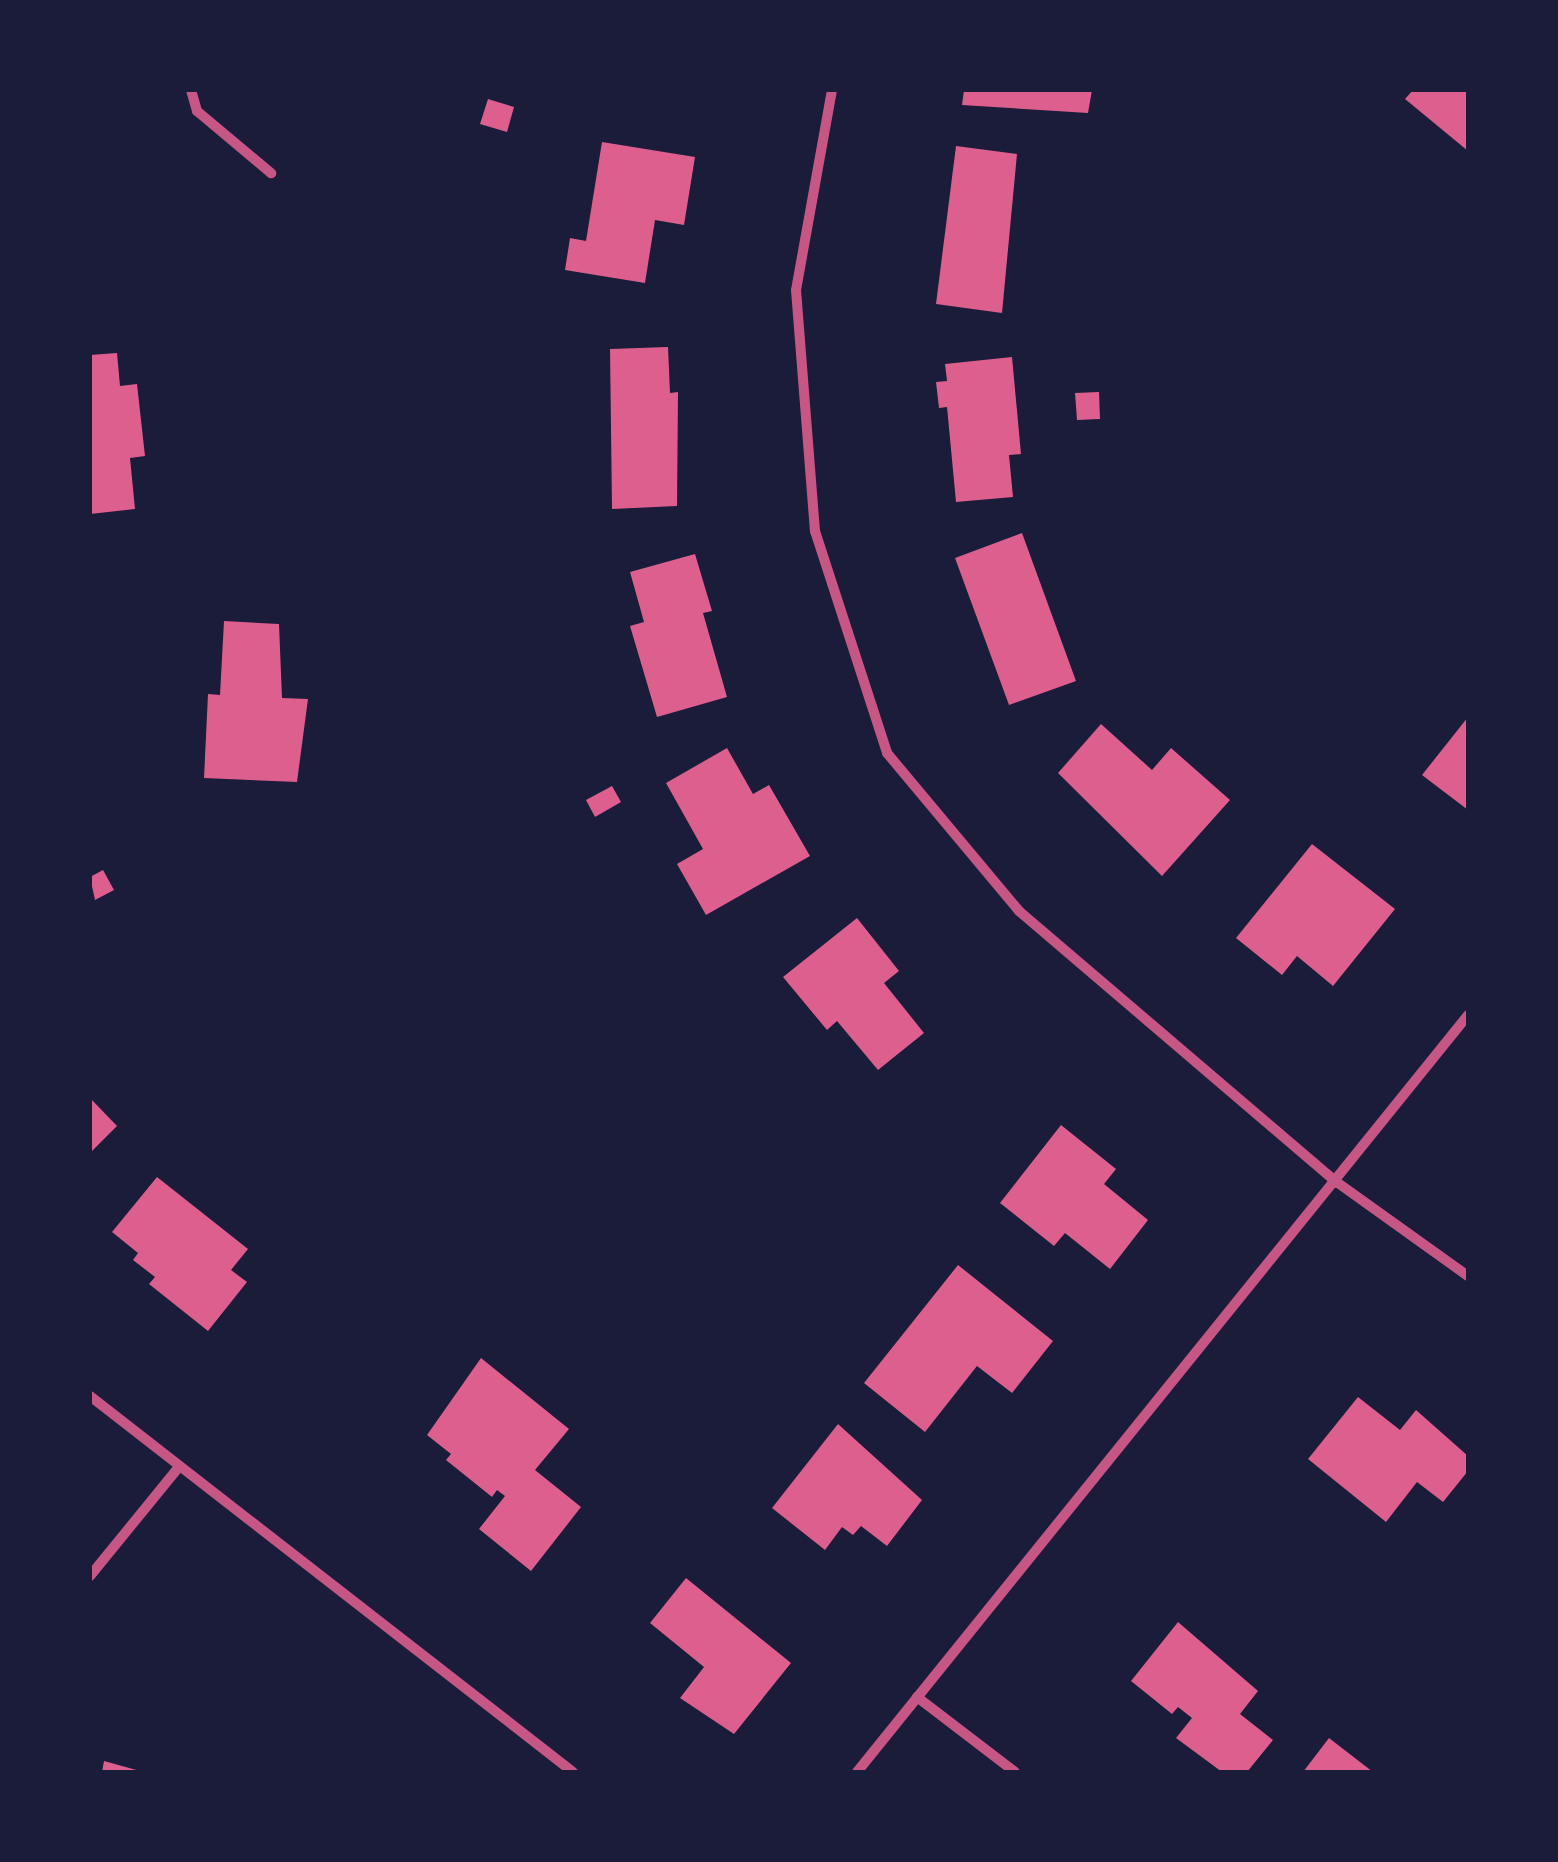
<!DOCTYPE html>
<style>
body{margin:0}
#map{position:relative;width:1558px;height:1862px;overflow:hidden;background:#1b1b3a;font-family:"Space Grotesk",sans-serif}
div>[style]{position:absolute}
.building>*{inset:0;background:#dd5f8e}
.minor>*{height:10px;margin:-5px;padding:0 5px;transform-origin:5px;border-radius:5px;background:#c65784}
span{translate:-50% -50%;white-space:nowrap;text-align:center;line-height:1.15;-webkit-text-stroke:10px #1b1b3a;paint-order:stroke}
.frame{position:absolute;inset:0;border:92px solid #1b1b3a;pointer-events:none}
</style>
<div id="map">
<div class="building">
<i style="clip-path:polygon(964px 90px,1092px 90px,1088px 113px,962px 105px)"></i>
<i style="clip-path:polygon(1413px 90px,1468px 90px,1468px 151px,1405px 99px)"></i>
<i style="clip-path:polygon(488px 99px,514px 107px,507px 132px,480px 124px)"></i>
<i style="clip-path:polygon(602px 142px,695px 157px,684px 225px,655px 220px,645px 283px,565px 270px,570px 238px,586px 241px)"></i>
<i style="clip-path:polygon(956px 146px,1017px 154px,1002px 313px,936px 304px)"></i>
<i style="clip-path:polygon(668px 347px,670px 393px,678px 392px,677px 506px,612px 509px,610px 349px)"></i>
<i style="clip-path:polygon(117px 353px,120px 386px,137px 384px,145px 456px,130px 458px,135px 509px,90px 514px,90px 355px)"></i>
<i style="clip-path:polygon(1012px 357px,1021px 454px,1009px 455px,1013px 497px,956px 502px,947px 407px,939px 408px,936px 382px,947px 381px,945px 364px)"></i>
<i style="clip-path:polygon(1099px 392px,1100px 419px,1077px 420px,1075px 393px)"></i>
<i style="clip-path:polygon(1022px 533px,1076px 681px,1009px 705px,955px 558px)"></i>
<i style="clip-path:polygon(695px 554px,712px 611px,703px 613px,727px 697px,657px 717px,630px 626px,644px 622px,630px 572px)"></i>
<i style="clip-path:polygon(224px 621px,279px 624px,282px 698px,308px 699px,297px 782px,204px 778px,208px 694px,220px 695px)"></i>
<i style="clip-path:polygon(1468px 717px,1468px 810px,1422px 775px)"></i>
<i style="clip-path:polygon(1101px 724px,1152px 770px,1171px 748px,1230px 800px,1162px 876px,1058px 773px)"></i>
<i style="clip-path:polygon(727px 748px,753px 794px,769px 785px,810px 856px,706px 915px,677px 864px,703px 849px,666px 783px)"></i>
<i style="clip-path:polygon(612px 786px,621px 802px,595px 817px,586px 800px)"></i>
<i style="clip-path:polygon(1312px 844px,1395px 909px,1333px 986px,1297px 956px,1282px 975px,1236px 938px)"></i>
<i style="clip-path:polygon(103px 870px,114px 890px,95px 900px,90px 877px)"></i>
<i style="clip-path:polygon(857px 918px,899px 971px,884px 983px,924px 1033px,878px 1070px,837px 1021px,827px 1030px,783px 977px)"></i>
<i style="clip-path:polygon(90px 1098px,117px 1126px,90px 1153px)"></i>
<i style="clip-path:polygon(1061px 1125px,1116px 1169px,1104px 1184px,1148px 1220px,1110px 1269px,1065px 1233px,1054px 1246px,1000px 1203px)"></i>
<i style="clip-path:polygon(157px 1177px,248px 1249px,231px 1270px,247px 1282px,208px 1331px,149px 1284px,155px 1277px,133px 1260px,138px 1253px,112px 1232px)"></i>
<i style="clip-path:polygon(958px 1265px,1053px 1341px,1012px 1393px,977px 1366px,925px 1432px,864px 1383px)"></i>
<i style="clip-path:polygon(481px 1358px,569px 1429px,535px 1470px,581px 1507px,531px 1571px,479px 1529px,505px 1496px,497px 1490px,492px 1497px,446px 1460px,451px 1454px,427px 1435px)"></i>
<i style="clip-path:polygon(1358px 1397px,1400px 1430px,1416px 1410px,1468px 1456px,1468px 1471px,1443px 1502px,1417px 1482px,1386px 1522px,1308px 1459px)"></i>
<i style="clip-path:polygon(838px 1424px,922px 1500px,887px 1546px,861px 1526px,853px 1535px,842px 1527px,825px 1550px,772px 1508px)"></i>
<i style="clip-path:polygon(686px 1578px,791px 1663px,734px 1734px,680px 1698px,704px 1667px,650px 1623px)"></i>
<i style="clip-path:polygon(1178px 1622px,1258px 1691px,1240px 1714px,1273px 1740px,1247px 1772px,1222px 1772px,1176px 1738px,1192px 1718px,1178px 1707px,1172px 1714px,1131px 1681px)"></i>
<i style="clip-path:polygon(1329px 1738px,1373px 1772px,1303px 1772px)"></i>
<i style="clip-path:polygon(104px 1761px,140px 1771px,140px 1772px,102px 1772px)"></i>
</div>
<div class="minor">
<i style="left:191px;top:90px;width:22px;rotate:74deg"></i>
<i style="left:197px;top:111px;width:97px;rotate:40deg"></i>
<i style="left:832px;top:90px;width:203px;rotate:100.2deg"></i>
<i style="left:796px;top:290px;width:242px;rotate:85.5deg"></i>
<i style="left:815px;top:531px;width:233px;rotate:72deg"></i>
<i style="left:887px;top:753px;width:206px;rotate:50.1deg"></i>
<i style="left:1019px;top:911px;width:419px;rotate:40.5deg"></i>
<i style="left:1338px;top:1183px;width:160px;rotate:35.6deg"></i>
<i style="left:90px;top:1396px;width:612px;rotate:37.9deg"></i>
<i style="left:90px;top:1576px;width:139px;rotate:-50.8deg"></i>
<i style="left:917px;top:1697px;width:123px;rotate:37.4deg"></i>
<i style="left:857px;top:1772px;width:973px;rotate:-51.09deg"></i>
</div>
<div class="frame"></div>
</div>
